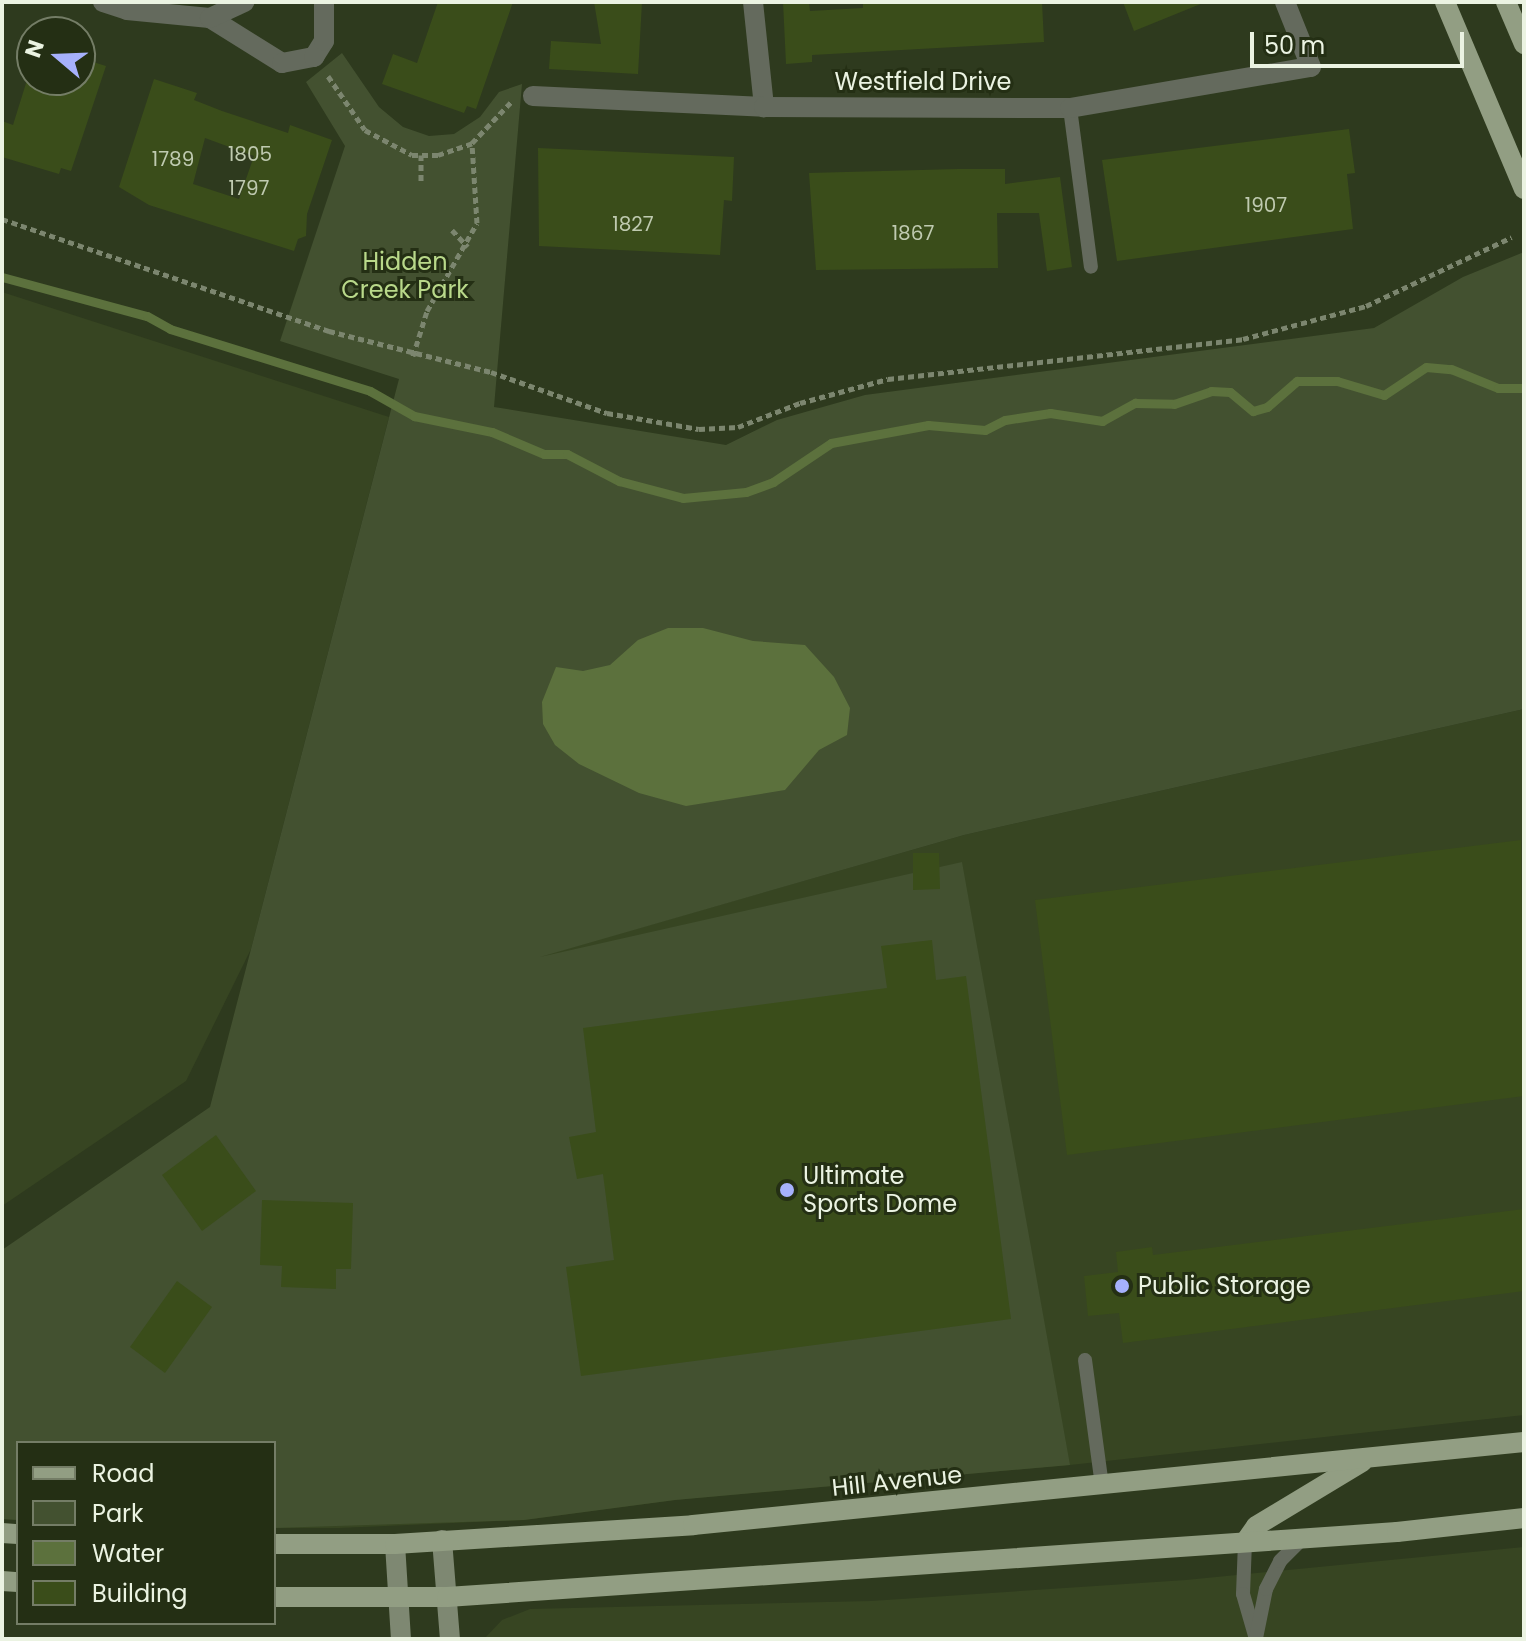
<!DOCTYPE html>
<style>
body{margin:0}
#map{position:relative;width:1526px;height:1641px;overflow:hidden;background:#2e3a1e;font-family:Poppins,sans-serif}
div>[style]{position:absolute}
.built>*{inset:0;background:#374522}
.green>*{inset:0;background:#435130}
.water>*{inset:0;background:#5c713d}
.stream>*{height:9px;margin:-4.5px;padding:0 4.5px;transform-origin:4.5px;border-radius:4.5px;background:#5c713d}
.building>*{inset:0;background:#3a4d1a}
.path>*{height:5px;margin-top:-2.5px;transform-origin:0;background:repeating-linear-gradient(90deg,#7c866f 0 6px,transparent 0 10px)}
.lane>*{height:14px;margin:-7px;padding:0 7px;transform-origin:7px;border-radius:7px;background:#646a5d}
.street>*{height:20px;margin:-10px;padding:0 10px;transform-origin:10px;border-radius:10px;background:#646a5d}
.secondary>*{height:20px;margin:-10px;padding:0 10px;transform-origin:10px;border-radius:10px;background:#7e8872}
.primary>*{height:20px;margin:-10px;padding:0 10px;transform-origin:10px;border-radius:10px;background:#929e83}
.dots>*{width:22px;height:22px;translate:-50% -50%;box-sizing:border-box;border:4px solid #242f14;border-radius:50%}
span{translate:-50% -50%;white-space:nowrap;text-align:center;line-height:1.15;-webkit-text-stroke:6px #242f14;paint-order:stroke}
.number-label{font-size:20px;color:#bfcab0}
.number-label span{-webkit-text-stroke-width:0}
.street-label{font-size:24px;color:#ebf3e2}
.park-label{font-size:24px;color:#b9d98a}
.poi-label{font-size:24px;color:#ebf3e2}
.left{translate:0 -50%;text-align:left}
.frame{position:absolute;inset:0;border:4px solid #ebf3e2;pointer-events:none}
.legend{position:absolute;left:16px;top:1441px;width:260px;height:184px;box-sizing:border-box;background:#242f14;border:2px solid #747d66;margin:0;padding:10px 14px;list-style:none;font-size:24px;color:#ebf3e2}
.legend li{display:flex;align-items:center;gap:16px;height:40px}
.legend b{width:40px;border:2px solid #747d66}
.north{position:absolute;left:16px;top:16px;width:80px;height:80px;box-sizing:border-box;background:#242f14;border:2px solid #747d66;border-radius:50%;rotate:289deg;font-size:22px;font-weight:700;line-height:32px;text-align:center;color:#ebf3e2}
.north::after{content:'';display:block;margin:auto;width:28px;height:36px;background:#a6b1fc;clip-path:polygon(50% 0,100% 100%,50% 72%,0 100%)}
.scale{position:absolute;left:1250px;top:32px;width:214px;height:36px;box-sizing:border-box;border:4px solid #ebf3e2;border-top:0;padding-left:10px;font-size:24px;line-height:28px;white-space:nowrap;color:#ebf3e2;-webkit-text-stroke:6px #242f14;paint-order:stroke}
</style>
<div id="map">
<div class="built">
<i style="clip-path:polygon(2px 292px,389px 417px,251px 949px,186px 1081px,2px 1206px)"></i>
<i style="clip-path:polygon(1524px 709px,1524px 1415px,1070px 1465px,675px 1500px,524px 1520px,339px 1528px,274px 1528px,274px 1443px,18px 1443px,18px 1520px,2px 1519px,2px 1250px,520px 962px,964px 835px)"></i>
<i style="clip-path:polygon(1524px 1547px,1524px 1639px,484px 1639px,502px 1620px,530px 1609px,871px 1601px,1186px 1580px)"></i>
</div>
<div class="green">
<i style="clip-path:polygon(342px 53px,379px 107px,403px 127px,429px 136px,454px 134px,480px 117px,499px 92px,522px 84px,494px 407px,726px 445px,777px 420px,865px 395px,1374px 328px,1463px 277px,1524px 252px,1524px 709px,964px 835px,540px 957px,962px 862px,1070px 1465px,675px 1500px,524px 1520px,274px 1528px,274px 1443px,18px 1443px,18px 1520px,2px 1519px,2px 1250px,210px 1107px,399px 379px,280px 341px,345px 146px,306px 82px)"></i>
</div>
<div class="water">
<i style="clip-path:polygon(668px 628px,703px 628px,753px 641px,805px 645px,834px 677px,850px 708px,847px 735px,819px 750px,785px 790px,686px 806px,639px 793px,579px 764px,555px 745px,543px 724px,542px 702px,556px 667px,583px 671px,610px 665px,638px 640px)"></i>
</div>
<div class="stream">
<i style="left:2px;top:277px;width:150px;rotate:15.1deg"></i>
<i style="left:147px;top:316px;width:26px;rotate:29deg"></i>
<i style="left:170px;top:329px;width:209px;rotate:17.2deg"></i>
<i style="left:370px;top:391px;width:51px;rotate:29.6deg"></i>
<i style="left:414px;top:416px;width:80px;rotate:11.6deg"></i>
<i style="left:492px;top:432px;width:56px;rotate:22.9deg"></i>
<i style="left:544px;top:454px;width:23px"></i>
<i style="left:567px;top:454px;width:59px;rotate:27.4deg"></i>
<i style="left:619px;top:481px;width:66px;rotate:14.9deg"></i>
<i style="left:683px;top:498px;width:63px;rotate:-5.4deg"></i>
<i style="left:746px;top:492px;width:29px;rotate:-20deg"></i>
<i style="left:773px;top:482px;width:70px;rotate:-33.9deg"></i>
<i style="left:831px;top:443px;width:99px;rotate:-10.5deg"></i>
<i style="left:928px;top:425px;width:57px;rotate:5deg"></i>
<i style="left:985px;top:430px;width:22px;rotate:-27deg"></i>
<i style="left:1005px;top:420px;width:46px;rotate:-8.8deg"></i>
<i style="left:1050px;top:413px;width:53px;rotate:8.7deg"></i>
<i style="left:1102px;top:421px;width:38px;rotate:-29deg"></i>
<i style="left:1135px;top:403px;width:39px;rotate:1deg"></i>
<i style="left:1174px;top:404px;width:39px;rotate:-19deg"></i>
<i style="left:1211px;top:391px;width:19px;rotate:3deg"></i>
<i style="left:1230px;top:392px;width:30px;rotate:40deg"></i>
<i style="left:1253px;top:411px;width:15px;rotate:-16deg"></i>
<i style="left:1267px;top:407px;width:40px;rotate:-41deg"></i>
<i style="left:1297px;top:381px;width:40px"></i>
<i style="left:1337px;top:381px;width:49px;rotate:16.6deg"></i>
<i style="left:1384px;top:395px;width:50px;rotate:-33.7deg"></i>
<i style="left:1426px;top:367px;width:25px;rotate:5deg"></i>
<i style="left:1451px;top:369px;width:51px;rotate:22deg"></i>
<i style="left:1498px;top:388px;width:26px"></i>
</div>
<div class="building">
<i style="clip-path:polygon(438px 2px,513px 2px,476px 109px,467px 106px,464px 113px,382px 84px,393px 54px,417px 63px)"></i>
<i style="clip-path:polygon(594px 2px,642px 2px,638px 74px,549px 69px,551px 41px,601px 44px)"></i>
<i style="clip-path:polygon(783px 2px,809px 2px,810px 11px,863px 8px,863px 2px,1042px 2px,1044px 42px,812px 55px,812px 62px,786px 64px)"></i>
<i style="clip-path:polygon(1123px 2px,1203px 2px,1203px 3px,1134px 31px)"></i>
<i style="clip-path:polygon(80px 58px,106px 66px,71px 171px,61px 168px,59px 174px,2px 157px,2px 121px,13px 125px,27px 80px,80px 80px)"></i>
<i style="clip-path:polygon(evenodd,154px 79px,197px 93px,194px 100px,222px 111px,288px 133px,290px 125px,332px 140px,307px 214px,306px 236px,298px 239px,294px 251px,149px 205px,119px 187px,154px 79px,205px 138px,254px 156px,239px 199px,193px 184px,205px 138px)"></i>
<i style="clip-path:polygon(1349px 129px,1355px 173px,1347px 174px,1353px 229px,1117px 261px,1102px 160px)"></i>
<i style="clip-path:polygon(538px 148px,734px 157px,732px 201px,724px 200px,720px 255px,539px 246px)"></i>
<i style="clip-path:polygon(958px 169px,1005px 169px,1005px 184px,1060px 177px,1072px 267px,1047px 271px,1039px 213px,997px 213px,998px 268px,816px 270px,809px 173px)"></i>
<i style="clip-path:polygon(1521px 840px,1524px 1096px,1067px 1155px,1035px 900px)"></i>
<i style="clip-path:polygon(913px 853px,939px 853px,940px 889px,913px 890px)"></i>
<i style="clip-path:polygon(932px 940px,936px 980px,966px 976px,1011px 1319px,581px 1376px,566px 1267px,614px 1260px,603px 1174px,577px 1179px,569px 1137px,596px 1132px,583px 1028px,887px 988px,881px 946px)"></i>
<i style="clip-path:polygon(216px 1135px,256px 1191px,202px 1231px,162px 1175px)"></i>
<i style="clip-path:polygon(262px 1200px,353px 1203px,351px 1269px,336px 1269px,336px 1289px,281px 1287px,282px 1266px,260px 1265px)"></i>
<i style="clip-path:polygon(1524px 1209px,1524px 1291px,1123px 1343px,1119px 1313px,1088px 1316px,1084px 1276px,1118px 1272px,1116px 1252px,1152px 1247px,1153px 1255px)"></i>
<i style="clip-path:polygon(177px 1281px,212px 1307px,165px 1373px,130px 1347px)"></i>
</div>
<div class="path">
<i style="left:328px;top:76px;width:65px;rotate:55.6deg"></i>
<i style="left:365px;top:130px;width:53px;rotate:28deg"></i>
<i style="left:412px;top:155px;width:26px"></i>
<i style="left:438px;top:155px;width:36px;rotate:-19deg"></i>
<i style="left:472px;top:143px;width:57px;rotate:-46.4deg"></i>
<i style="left:421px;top:155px;width:29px;rotate:90deg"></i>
<i style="left:2px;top:219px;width:346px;rotate:18.9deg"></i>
<i style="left:329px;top:331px;width:167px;rotate:14.2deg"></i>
<i style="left:491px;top:372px;width:123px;rotate:19.5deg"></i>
<i style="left:607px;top:413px;width:93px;rotate:9.9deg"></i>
<i style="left:699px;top:429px;width:39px;rotate:-3deg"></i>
<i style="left:738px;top:427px;width:66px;rotate:-21.2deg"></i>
<i style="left:800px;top:403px;width:91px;rotate:-15.3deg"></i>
<i style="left:888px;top:379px;width:357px;rotate:-6.4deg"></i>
<i style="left:1243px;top:339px;width:127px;rotate:-15deg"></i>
<i style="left:1366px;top:306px;width:161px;rotate:-25.3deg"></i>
<i style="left:452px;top:230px;width:23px;rotate:47deg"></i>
<i style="left:413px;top:356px;width:47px;rotate:-72.7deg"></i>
<i style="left:427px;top:311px;width:101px;rotate:-60.4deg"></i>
<i style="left:477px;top:223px;width:80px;rotate:-93.6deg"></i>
</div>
<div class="lane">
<i style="left:1070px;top:108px;width:160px;rotate:82.5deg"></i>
<i style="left:1085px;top:1360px;width:126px;rotate:82.3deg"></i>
<i style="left:1245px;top:1542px;width:52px;rotate:92.2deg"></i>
<i style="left:1243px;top:1594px;width:47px;rotate:73.9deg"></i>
<i style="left:1256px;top:1638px;width:50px;rotate:-78.5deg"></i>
<i style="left:1266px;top:1589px;width:31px;rotate:-63deg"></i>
<i style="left:1280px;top:1561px;width:34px;rotate:-45deg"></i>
</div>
<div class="street">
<i style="left:103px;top:2px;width:25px;rotate:18deg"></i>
<i style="left:127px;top:10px;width:83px;rotate:5.5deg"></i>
<i style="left:210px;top:18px;width:85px;rotate:32deg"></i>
<i style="left:282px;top:63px;width:33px;rotate:-11deg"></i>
<i style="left:314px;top:57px;width:19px;rotate:-58deg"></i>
<i style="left:324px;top:41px;width:39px;rotate:-90deg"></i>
<i style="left:753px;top:2px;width:106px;rotate:84deg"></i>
<i style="left:210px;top:18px;width:38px;rotate:-25deg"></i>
<i style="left:533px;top:96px;width:231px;rotate:2.7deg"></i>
<i style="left:764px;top:107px;width:306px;rotate:0.2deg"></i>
<i style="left:1070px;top:108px;width:244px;rotate:-9.7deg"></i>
<i style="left:1311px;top:67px;width:70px;rotate:-111.8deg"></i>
</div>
<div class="secondary">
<i style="left:442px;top:1540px;width:99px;rotate:85.4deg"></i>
<i style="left:395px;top:1544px;width:95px;rotate:86.4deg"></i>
</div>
<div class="primary">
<i style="left:1445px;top:2px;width:203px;rotate:67.1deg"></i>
<i style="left:1506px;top:2px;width:46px;rotate:66.8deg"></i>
<i style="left:2px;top:1533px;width:16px;rotate:4deg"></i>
<i style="left:1245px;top:1542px;width:19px;rotate:-55deg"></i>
<i style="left:1256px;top:1526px;width:124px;rotate:-31.1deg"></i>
<i style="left:274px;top:1544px;width:121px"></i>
<i style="left:395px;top:1544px;width:299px;rotate:-3.6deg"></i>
<i style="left:693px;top:1525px;width:835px;rotate:-5.7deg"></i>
<i style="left:2px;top:1581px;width:16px;rotate:4deg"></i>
<i style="left:274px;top:1597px;width:173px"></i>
<i style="left:447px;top:1597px;width:952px;rotate:-3.91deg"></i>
<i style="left:1397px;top:1532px;width:128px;rotate:-6.3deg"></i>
</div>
<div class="dots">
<i style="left:787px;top:1190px;background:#a6b1fc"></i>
<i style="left:1122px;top:1286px;background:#a6b1fc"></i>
</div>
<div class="number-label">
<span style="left:250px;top:154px">1805</span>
<span style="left:173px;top:159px">1789</span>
<span style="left:249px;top:188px">1797</span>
<span style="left:1266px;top:205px">1907</span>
<span style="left:633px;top:224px">1827</span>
<span style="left:913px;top:233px">1867</span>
</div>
<div class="street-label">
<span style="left:923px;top:82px">Westfield Drive</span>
<span style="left:897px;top:1481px;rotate:-6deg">Hill Avenue</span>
</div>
<div class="park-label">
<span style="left:405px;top:276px">Hidden<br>Creek Park</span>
</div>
<div class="poi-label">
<span class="left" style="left:803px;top:1190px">Ultimate<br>Sports Dome</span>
<span class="left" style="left:1138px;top:1286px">Public Storage</span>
</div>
<div class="frame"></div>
<ul class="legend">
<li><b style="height:10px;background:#929e83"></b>Road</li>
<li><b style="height:22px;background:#435130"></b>Park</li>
<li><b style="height:22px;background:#5c713d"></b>Water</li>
<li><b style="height:22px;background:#3a4d1a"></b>Building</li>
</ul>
<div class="north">N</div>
<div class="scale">50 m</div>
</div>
